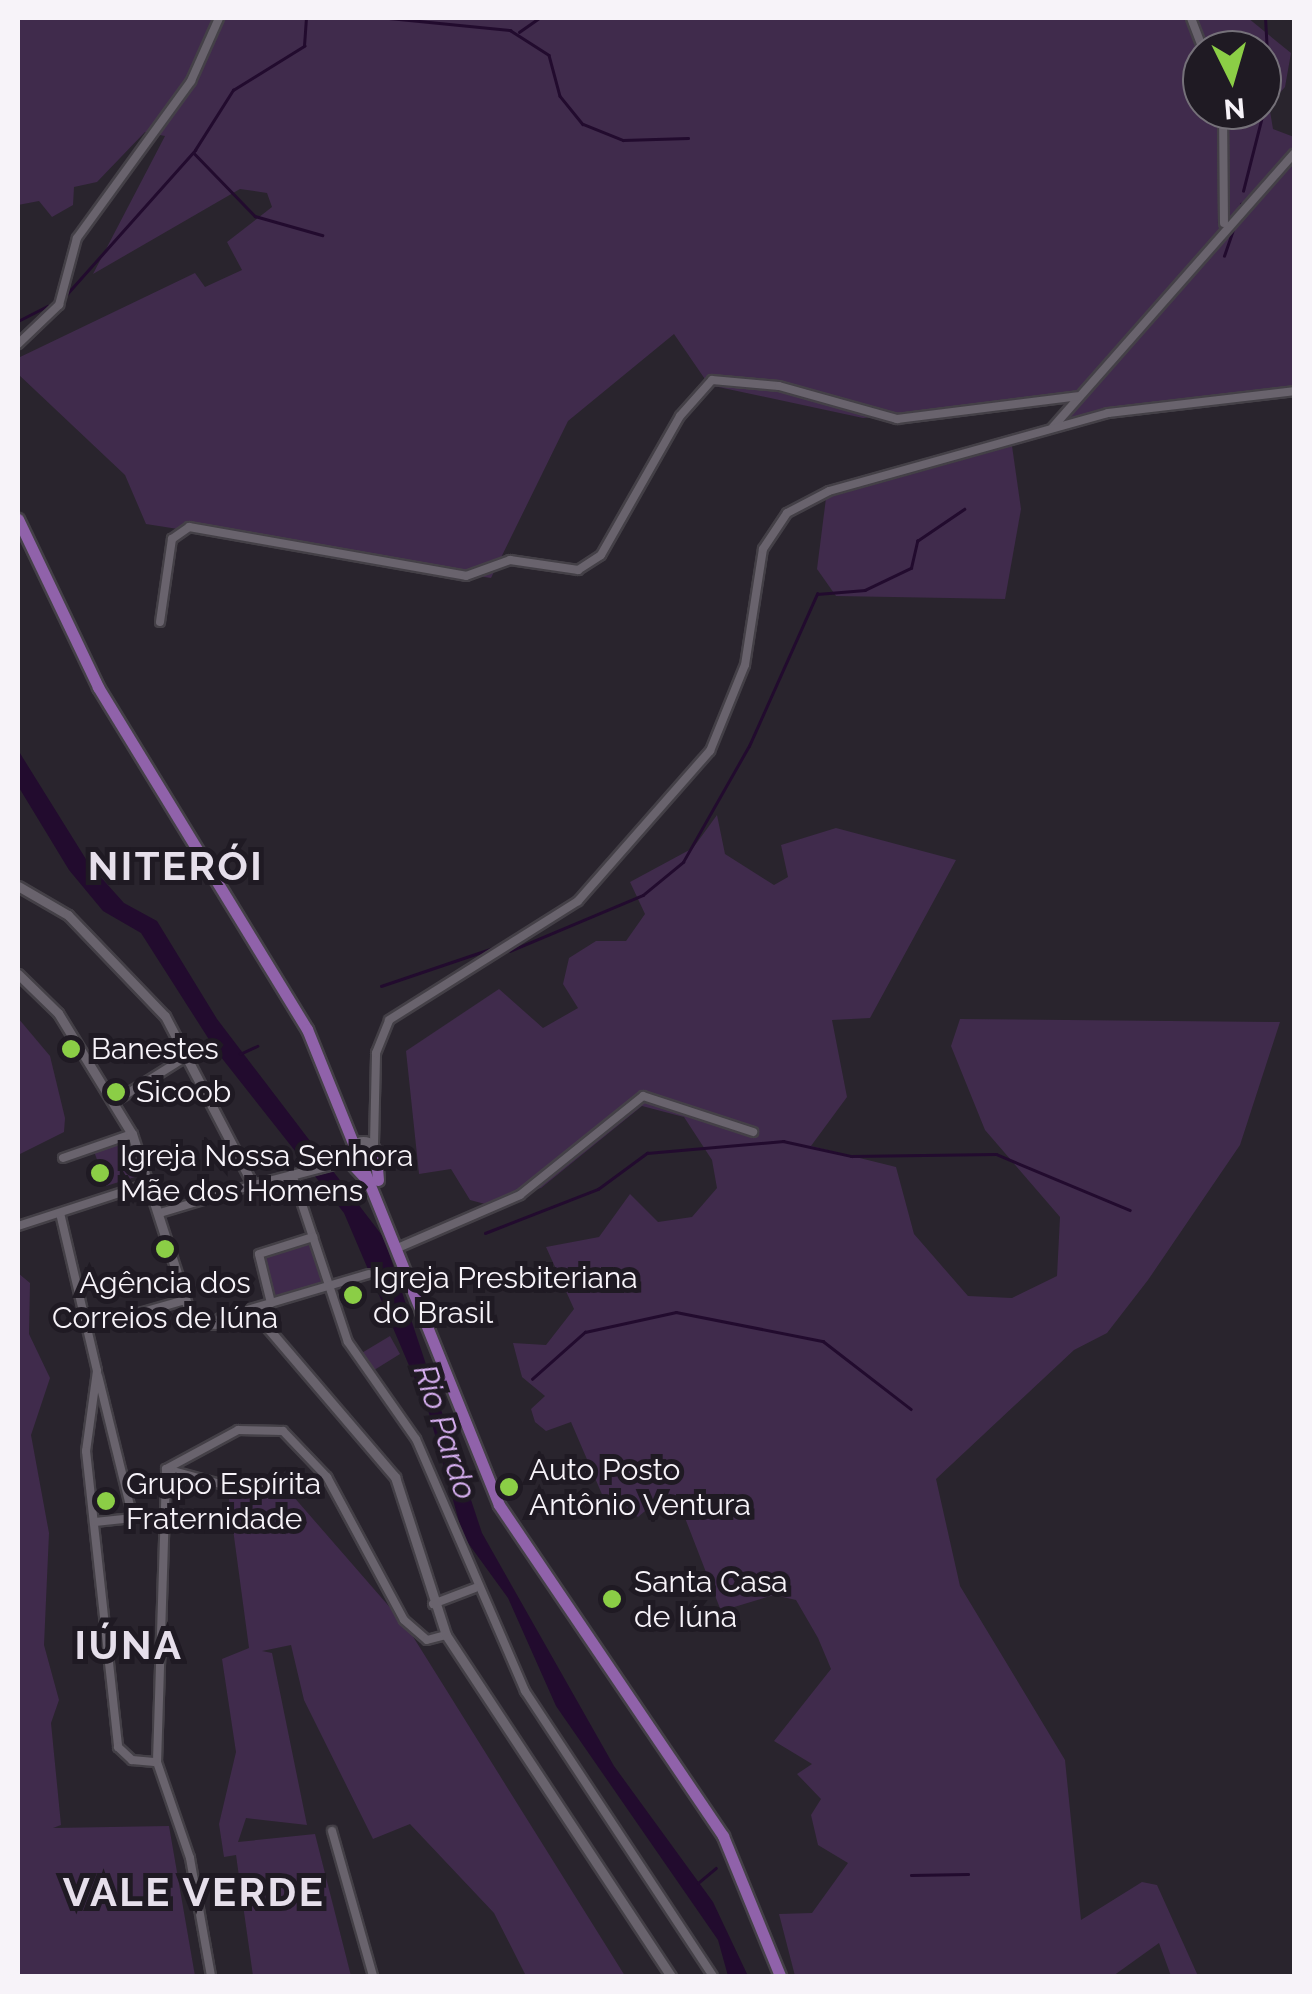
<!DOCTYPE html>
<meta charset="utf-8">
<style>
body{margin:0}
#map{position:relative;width:1312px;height:1994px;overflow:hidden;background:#29242d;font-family:Raleway,sans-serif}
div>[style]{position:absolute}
.green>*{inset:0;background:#402b4c}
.water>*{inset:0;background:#220b2e}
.stream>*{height:2.5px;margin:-1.25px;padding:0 1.25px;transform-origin:1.25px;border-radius:1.25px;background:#220b2e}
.roads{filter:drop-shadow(2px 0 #444047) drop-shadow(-2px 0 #444047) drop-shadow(0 2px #444047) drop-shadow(0 -2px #444047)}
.minor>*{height:8px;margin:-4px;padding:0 4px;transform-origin:4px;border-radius:4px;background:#69636d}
.tertiary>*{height:9px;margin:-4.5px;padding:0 4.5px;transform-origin:4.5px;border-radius:4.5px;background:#69636d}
.tertiary>.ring{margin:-4.5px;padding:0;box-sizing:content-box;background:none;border:9px solid #69636d;border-radius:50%}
.primary>*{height:11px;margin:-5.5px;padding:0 5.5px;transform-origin:5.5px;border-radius:5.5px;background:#9062aa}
.dots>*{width:28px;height:28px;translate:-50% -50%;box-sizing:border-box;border:5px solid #1f1a23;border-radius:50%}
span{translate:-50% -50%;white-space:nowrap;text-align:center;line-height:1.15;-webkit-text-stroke:10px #1f1a23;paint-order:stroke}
.poi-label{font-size:30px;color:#f7f3f9}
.left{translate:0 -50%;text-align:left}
.water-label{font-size:32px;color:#d7aff1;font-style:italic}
.district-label{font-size:40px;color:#e6dfeb;font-weight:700;letter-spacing:2.5px}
.frame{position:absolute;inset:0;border:20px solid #f7f3f9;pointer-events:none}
.north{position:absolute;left:1182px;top:30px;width:100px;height:100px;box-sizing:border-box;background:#1f1a23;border:2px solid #757179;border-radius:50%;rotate:175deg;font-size:28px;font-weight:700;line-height:40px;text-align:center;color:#f7f3f9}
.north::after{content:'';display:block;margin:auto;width:35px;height:45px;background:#8bce46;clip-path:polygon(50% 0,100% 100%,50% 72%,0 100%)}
</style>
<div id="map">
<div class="green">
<i style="clip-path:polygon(evenodd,18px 18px,1248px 18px,1291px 53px,1285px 87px,1269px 105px,1273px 129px,1294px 137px,1294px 396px,1115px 415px,1068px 430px,1063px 402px,863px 418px,709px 385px,674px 334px,568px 421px,491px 578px,146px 524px,125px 475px,18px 374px,18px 358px,195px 273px,205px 287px,242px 270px,227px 242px,272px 207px,267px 193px,240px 189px,93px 274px,165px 136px,145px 132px,97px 182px,74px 187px,73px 205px,52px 217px,39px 201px,18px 205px,18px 18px,1202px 50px,1262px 50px,1262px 110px,1202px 110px,1202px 50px)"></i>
<i style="clip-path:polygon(1012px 446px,1021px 509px,1005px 599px,836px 596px,817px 569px,826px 498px)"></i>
<i style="clip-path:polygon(717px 815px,725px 854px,774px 885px,788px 877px,781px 845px,836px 828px,956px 860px,870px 1018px,832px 1020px,847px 1097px,811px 1146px,896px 1167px,914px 1234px,968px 1296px,1012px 1298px,1057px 1276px,1060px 1217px,985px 1130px,951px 1046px,960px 1019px,1280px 1022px,1240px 1145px,1148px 1280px,1107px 1333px,1074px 1350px,936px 1479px,960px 1586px,1065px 1760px,1081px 1920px,1142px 1882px,1157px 1885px,1198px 1976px,1171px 1976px,1159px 1943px,1113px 1976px,795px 1976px,779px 1914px,812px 1913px,848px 1863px,818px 1845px,811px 1815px,821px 1799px,797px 1774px,812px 1764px,774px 1741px,831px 1669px,818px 1638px,796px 1600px,774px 1595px,721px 1611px,680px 1505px,658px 1500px,638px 1517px,604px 1499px,571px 1422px,546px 1431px,535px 1422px,531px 1409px,545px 1396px,522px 1377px,513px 1343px,546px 1345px,574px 1309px,546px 1247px,599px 1237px,630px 1194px,658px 1222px,692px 1217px,717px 1188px,712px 1160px,684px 1117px,642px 1106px,541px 1188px,485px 1204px,470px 1200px,451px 1169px,419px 1174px,406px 1051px,499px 989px,543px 1028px,578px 1008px,563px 984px,569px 958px,596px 941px,626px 941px,645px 914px,630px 882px,693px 848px)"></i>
<i style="clip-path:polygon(18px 1018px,50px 1056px,65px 1118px,64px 1132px,18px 1155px)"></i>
<i style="clip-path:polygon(123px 1142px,135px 1177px,106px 1186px,94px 1151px)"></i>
<i style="clip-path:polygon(309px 1242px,324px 1283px,274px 1297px,262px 1255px)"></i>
<i style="clip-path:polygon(18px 1273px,30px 1283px,29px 1334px,50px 1378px,31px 1435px,49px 1533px,44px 1645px,59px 1700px,51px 1723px,61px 1825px,53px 1828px,169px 1826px,195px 1976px,18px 1976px)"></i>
<i style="clip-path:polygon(390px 1336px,400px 1354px,371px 1372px,360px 1354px)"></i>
<i style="clip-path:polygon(286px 1488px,407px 1627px,625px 1976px,526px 1976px,494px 1913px,410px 1824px,373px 1839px,304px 1700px,291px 1645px,262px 1651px,272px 1653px,307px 1825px,246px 1818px,238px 1842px,315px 1834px,351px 1976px,253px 1976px,236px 1855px,224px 1857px,219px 1824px,236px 1752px,222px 1659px,249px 1648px,228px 1492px)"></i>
</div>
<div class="water">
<i style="clip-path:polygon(18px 750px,89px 864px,124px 903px,157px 921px,217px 1019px,384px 1238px,482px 1533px,614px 1766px,713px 1902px,748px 1976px,728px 1976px,718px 1940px,556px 1706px,508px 1598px,463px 1536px,428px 1410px,344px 1213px,217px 1052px,141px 933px,103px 911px,69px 870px,18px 786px)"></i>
</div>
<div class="stream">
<i style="left:389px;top:18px;width:122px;rotate:5.7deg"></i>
<i style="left:510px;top:30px;width:46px;rotate:32.7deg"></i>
<i style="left:549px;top:55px;width:42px;rotate:75deg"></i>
<i style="left:560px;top:96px;width:36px;rotate:51deg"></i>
<i style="left:583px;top:124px;width:43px;rotate:21.8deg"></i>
<i style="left:623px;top:140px;width:65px;rotate:-1.8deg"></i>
<i style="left:519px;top:32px;width:24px;rotate:-35deg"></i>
<i style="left:194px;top:153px;width:88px;rotate:45.9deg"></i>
<i style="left:255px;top:216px;width:70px;rotate:15.8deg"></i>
<i style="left:1243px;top:191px;width:105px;rotate:-75.7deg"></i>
<i style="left:1269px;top:89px;width:71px;rotate:-93.2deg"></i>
<i style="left:1239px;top:213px;width:9px;rotate:-77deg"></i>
<i style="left:1224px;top:256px;width:28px;rotate:-71deg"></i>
<i style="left:66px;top:295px;width:194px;rotate:-48.3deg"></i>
<i style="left:195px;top:150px;width:71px;rotate:-57.7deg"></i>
<i style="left:233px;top:90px;width:84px;rotate:-31.8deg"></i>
<i style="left:304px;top:46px;width:28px;rotate:-86deg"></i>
<i style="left:18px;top:321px;width:33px;rotate:-27deg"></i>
<i style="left:510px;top:951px;width:144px;rotate:-22.8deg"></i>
<i style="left:643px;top:895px;width:52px;rotate:-39.5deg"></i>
<i style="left:683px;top:862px;width:133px;rotate:-60.4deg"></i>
<i style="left:749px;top:746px;width:167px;rotate:-65.9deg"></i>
<i style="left:817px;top:594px;width:48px;rotate:-4.8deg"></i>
<i style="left:865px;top:590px;width:51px;rotate:-25.6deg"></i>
<i style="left:911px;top:568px;width:28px;rotate:-77deg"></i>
<i style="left:917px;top:541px;width:57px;rotate:-34.2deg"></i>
<i style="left:381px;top:986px;width:125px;rotate:-18.7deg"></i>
<i style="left:240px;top:1054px;width:19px;rotate:-25deg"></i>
<i style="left:485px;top:1233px;width:121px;rotate:-21.3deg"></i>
<i style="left:598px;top:1189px;width:61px;rotate:-36.3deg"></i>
<i style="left:647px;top:1153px;width:137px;rotate:-5deg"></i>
<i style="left:783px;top:1141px;width:70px;rotate:12.4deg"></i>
<i style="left:851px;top:1156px;width:145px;rotate:-0.8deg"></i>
<i style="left:996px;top:1154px;width:145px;rotate:22.7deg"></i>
<i style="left:532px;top:1379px;width:71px;rotate:-41.6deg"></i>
<i style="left:585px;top:1332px;width:93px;rotate:-12.4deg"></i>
<i style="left:676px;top:1312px;width:150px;rotate:11.2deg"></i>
<i style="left:823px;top:1341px;width:111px;rotate:37.7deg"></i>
<i style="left:911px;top:1875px;width:57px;rotate:-1deg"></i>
<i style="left:698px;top:1883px;width:23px;rotate:-40deg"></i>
</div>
<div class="roads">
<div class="minor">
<i style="left:1191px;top:18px;width:34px;rotate:69deg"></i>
<i style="left:1223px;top:110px;width:113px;rotate:89.5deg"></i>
<i style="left:18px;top:344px;width:57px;rotate:-43.6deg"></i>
<i style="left:59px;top:305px;width:69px;rotate:-75deg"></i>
<i style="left:77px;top:238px;width:194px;rotate:-54deg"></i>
<i style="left:191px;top:81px;width:69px;rotate:-66deg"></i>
<i style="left:1053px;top:427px;width:364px;rotate:-48.6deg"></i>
<i style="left:160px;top:622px;width:84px;rotate:-81.8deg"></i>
<i style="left:172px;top:539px;width:21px;rotate:-35deg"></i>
<i style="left:189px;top:527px;width:281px;rotate:10deg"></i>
<i style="left:466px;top:576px;width:47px;rotate:-20deg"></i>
<i style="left:510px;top:560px;width:69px;rotate:8.4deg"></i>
<i style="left:578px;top:570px;width:27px;rotate:-33deg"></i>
<i style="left:601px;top:555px;width:160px;rotate:-60.4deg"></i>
<i style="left:680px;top:416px;width:48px;rotate:-48.4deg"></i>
<i style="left:712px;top:380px;width:67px;rotate:5.1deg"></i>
<i style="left:779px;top:386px;width:123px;rotate:15.6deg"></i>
<i style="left:897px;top:419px;width:182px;rotate:-7.2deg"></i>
<i style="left:114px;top:1102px;width:92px;rotate:-32.1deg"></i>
<i style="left:374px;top:1144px;width:91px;rotate:-88.7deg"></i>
<i style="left:376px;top:1053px;width:35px;rotate:-68deg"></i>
<i style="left:389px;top:1020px;width:223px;rotate:-32.2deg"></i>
<i style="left:578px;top:901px;width:200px;rotate:-48.7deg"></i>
<i style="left:710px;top:751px;width:93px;rotate:-67.9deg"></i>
<i style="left:745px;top:665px;width:117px;rotate:-81.2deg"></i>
<i style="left:763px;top:549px;width:43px;rotate:-56.3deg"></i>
<i style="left:787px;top:513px;width:47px;rotate:-27.6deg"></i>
<i style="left:829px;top:491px;width:290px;rotate:-15.6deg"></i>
<i style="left:1108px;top:413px;width:187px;rotate:-6.7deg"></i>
<i style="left:63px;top:1158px;width:73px;rotate:-19.2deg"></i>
<i style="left:292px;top:1174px;width:177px;rotate:71.6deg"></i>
<i style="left:348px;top:1342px;width:118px;rotate:55deg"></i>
<i style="left:416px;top:1439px;width:275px;rotate:66.6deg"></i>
<i style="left:525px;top:1691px;width:341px;rotate:56.6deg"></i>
<i style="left:60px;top:1213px;width:162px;rotate:76.8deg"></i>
<i style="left:97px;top:1371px;width:81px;rotate:97.8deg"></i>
<i style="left:86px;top:1451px;width:298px;rotate:83.8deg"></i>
<i style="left:118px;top:1747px;width:19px;rotate:43deg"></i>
<i style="left:132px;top:1760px;width:25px;rotate:5deg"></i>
<i style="left:160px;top:1213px;width:97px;rotate:-16.8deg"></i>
<i style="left:18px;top:1226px;width:139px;rotate:-18deg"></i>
<i style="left:400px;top:1247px;width:131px;rotate:-23.4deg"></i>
<i style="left:520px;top:1195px;width:158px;rotate:-38.8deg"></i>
<i style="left:643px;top:1096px;width:116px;rotate:18.1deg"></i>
<i style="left:271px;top:1303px;width:50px;rotate:-103.8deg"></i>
<i style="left:259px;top:1254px;width:57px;rotate:-17.5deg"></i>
<i style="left:220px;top:1318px;width:155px;rotate:-16.5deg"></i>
<i style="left:87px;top:1328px;width:102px;rotate:-15.9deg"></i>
<i style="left:166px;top:1469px;width:67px;rotate:15.5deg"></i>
<i style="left:231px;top:1487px;width:38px;rotate:-5deg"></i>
<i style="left:95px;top:1522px;width:38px;rotate:-6deg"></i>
<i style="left:133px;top:1518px;width:146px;rotate:-103.8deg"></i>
<i style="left:433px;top:1604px;width:45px;rotate:-20.9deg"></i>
<i style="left:332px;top:1831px;width:151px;rotate:74.2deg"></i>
<i style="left:211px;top:1976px;width:120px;rotate:-100.1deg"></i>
<i style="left:190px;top:1858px;width:102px;rotate:-109deg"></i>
<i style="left:157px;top:1762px;width:293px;rotate:-88.2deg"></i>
<i style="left:166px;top:1469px;width:82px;rotate:-28.4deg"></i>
<i style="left:238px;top:1430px;width:45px;rotate:1.3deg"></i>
<i style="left:283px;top:1431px;width:64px;rotate:46.3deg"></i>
<i style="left:327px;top:1477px;width:162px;rotate:61.7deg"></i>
<i style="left:404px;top:1620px;width:30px;rotate:41deg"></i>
<i style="left:427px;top:1640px;width:20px;rotate:-15deg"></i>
</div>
<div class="tertiary">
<i style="left:18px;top:886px;width:58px;rotate:30.1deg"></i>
<i style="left:68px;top:915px;width:140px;rotate:46.2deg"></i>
<i style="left:165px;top:1016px;width:191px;rotate:62.5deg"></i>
<i style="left:253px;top:1185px;width:98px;rotate:-14.7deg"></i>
<i style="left:18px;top:974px;width:56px;rotate:44.3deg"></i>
<i style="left:58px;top:1013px;width:142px;rotate:58.6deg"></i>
<i style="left:132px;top:1134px;width:199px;rotate:72.1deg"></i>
<i style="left:193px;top:1323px;width:73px;rotate:2.4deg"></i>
<i style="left:266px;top:1326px;width:199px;rotate:49.5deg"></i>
<i style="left:395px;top:1477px;width:166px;rotate:72.1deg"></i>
<i style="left:446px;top:1635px;width:409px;rotate:56.6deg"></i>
<i class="ring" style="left:350px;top:1141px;width:17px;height:17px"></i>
</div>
<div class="primary">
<i style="left:18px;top:519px;width:186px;rotate:64.5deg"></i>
<i style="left:98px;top:687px;width:401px;rotate:58.6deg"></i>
<i style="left:307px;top:1029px;width:513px;rotate:68.03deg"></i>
<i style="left:499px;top:1505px;width:400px;rotate:55.9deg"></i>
<i style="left:723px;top:1836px;width:151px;rotate:67.8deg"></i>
<i style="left:376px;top:1157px;width:23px;rotate:85deg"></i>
<i style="left:353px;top:1165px;width:25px;rotate:47deg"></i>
</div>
</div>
<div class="dots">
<i style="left:71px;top:1049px;background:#8bce46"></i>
<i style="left:116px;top:1092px;background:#8bce46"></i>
<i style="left:100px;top:1173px;background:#8bce46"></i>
<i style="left:165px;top:1249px;background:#8bce46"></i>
<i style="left:353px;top:1295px;background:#8bce46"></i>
<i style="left:509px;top:1487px;background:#8bce46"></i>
<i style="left:106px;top:1501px;background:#8bce46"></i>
<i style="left:612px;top:1599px;background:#8bce46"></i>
</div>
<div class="poi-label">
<span class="left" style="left:91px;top:1049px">Banestes</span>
<span class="left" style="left:136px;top:1092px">Sicoob</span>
<span class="left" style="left:120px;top:1173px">Igreja Nossa Senhora<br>Mãe dos Homens</span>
<span class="left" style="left:373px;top:1295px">Igreja Presbiteriana<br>do Brasil</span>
<span style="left:165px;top:1300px">Agência dos<br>Correios de Iúna</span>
<span class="left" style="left:529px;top:1487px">Auto Posto<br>Antônio Ventura</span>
<span class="left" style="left:126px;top:1501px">Grupo Espírita<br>Fraternidade</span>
<span class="left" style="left:634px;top:1599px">Santa Casa<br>de Iúna</span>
</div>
<div class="water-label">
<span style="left:445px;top:1432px;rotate:72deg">Rio Pardo</span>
</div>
<div class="district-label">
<span style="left:176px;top:866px">NITERÓI</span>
<span style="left:129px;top:1645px">IÚNA</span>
<span style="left:194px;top:1892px">VALE VERDE</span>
</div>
<div class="frame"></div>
<div class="north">N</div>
</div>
